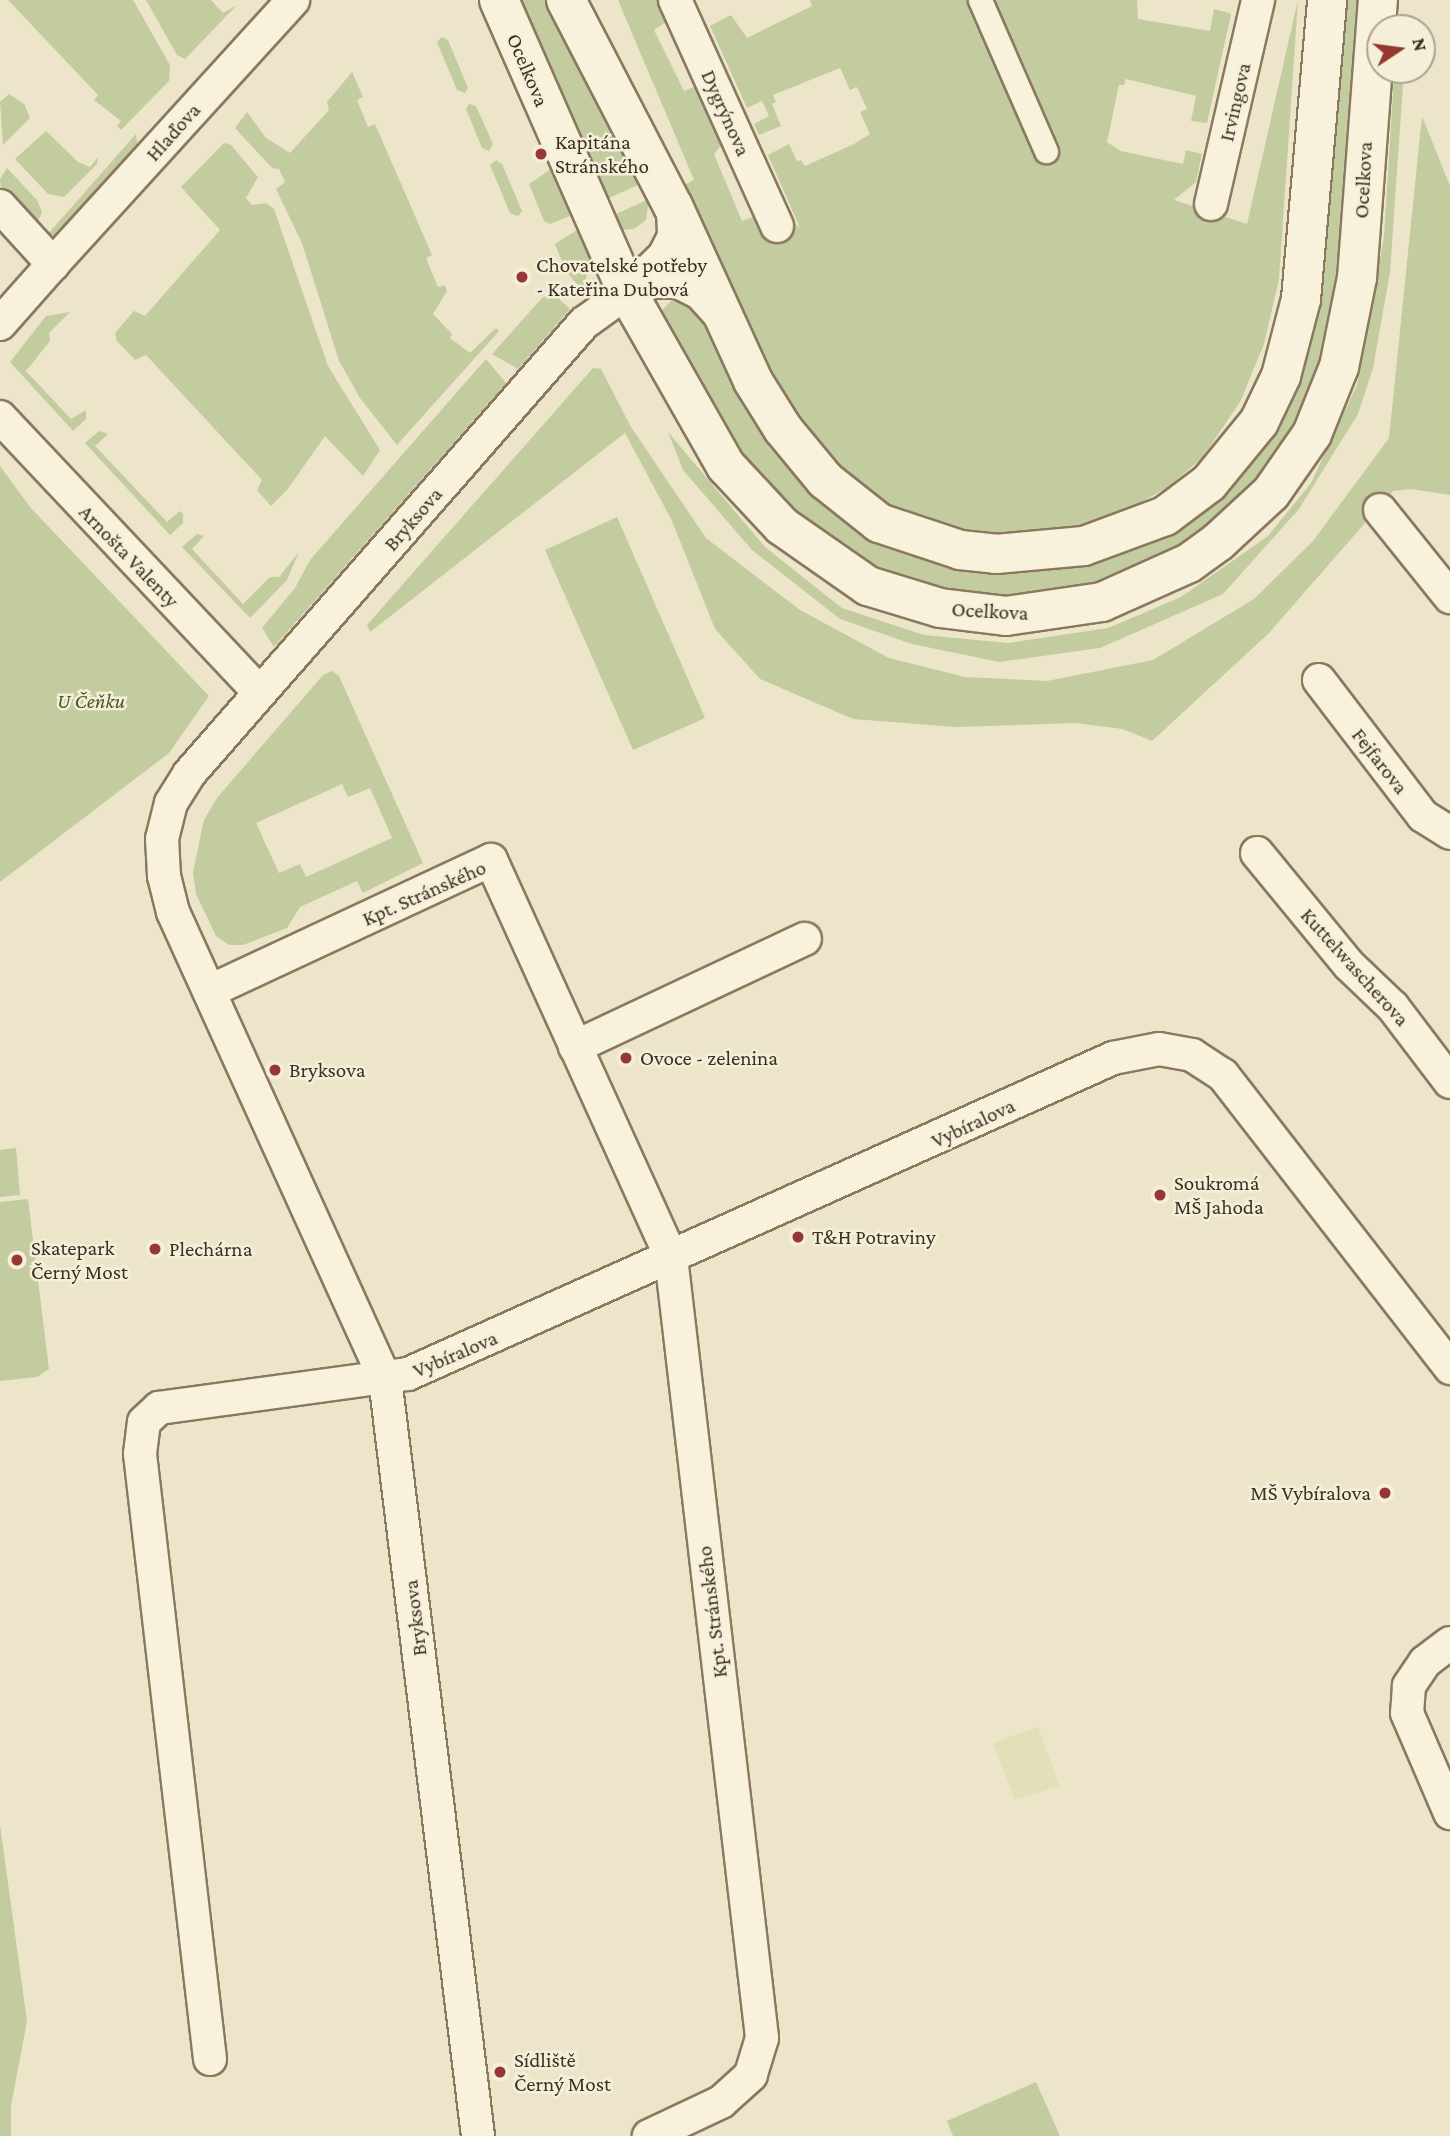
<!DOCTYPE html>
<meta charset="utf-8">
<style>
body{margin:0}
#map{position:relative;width:1450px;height:2136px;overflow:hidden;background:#ede5ca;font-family:"Crimson Pro",serif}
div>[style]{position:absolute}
.farmland>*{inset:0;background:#e3dfb8}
.green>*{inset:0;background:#c3cc9e}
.roads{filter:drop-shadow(2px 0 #8a785f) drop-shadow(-2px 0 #8a785f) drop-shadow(0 2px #8a785f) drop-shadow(0 -2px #8a785f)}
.pedestrian>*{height:23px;margin:-11.5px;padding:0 11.5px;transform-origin:11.5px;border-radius:11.5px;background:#f8f2dd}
.minor>*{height:32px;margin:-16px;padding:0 16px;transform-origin:16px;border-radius:16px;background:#f8f2dd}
.tertiary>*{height:38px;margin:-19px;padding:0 19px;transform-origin:19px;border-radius:19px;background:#f8f2dd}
.dots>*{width:19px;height:19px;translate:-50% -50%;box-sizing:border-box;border:4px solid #f5efda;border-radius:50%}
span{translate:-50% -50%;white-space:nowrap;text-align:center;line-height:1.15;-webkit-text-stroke:5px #f5efda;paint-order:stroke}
.street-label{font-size:21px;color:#3b3022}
.poi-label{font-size:21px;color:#3b3022}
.left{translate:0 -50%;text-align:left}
.right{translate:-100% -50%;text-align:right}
.park-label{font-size:21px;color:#485629;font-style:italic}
.north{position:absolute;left:1366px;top:14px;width:70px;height:70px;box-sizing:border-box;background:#f5efda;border:2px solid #aba390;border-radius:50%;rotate:77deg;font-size:19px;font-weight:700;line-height:28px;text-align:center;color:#3b3022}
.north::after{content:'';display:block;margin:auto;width:24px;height:32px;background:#963731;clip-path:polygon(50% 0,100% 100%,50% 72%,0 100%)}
</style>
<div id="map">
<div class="farmland">
<i style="clip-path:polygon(1038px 1727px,1060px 1786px,1015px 1800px,993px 1743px)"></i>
</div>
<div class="green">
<i style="clip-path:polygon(8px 0,133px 0,170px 65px,169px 81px,121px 130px,117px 126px,121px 121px,94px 100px,98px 95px)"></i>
<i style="clip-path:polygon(146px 0,211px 0,223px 13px,237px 5px,185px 59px,177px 55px)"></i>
<i style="clip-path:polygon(508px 0,556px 0,642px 183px,596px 204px)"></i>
<i style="clip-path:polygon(618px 0,663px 0,672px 18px,654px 30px,684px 91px,694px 87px,702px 92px,725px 141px,714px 154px,742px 221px,758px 215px,768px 235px,793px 222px,800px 228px,768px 155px,789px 144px,797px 161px,801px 160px,805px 166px,854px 144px,870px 134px,860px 112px,867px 109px,857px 87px,850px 90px,840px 68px,773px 95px,776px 102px,772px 104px,781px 126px,759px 135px,754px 124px,769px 116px,762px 101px,747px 108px,710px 26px,731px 15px,747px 38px,812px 6px,810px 0,973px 0,1027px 81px,991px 0,1137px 0,1138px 19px,1210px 31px,1214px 9px,1226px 12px,1231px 14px,1207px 123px,1191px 121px,1196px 96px,1126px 79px,1124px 85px,1119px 85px,1107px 142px,1121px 151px,1183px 164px,1186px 150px,1202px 154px,1196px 182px,1174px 200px,1247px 224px,1298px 0,1279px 279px,1264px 344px,1240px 402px,1202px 458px,1168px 487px,1110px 520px,1054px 537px,965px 536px,880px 503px,837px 471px,783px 399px,677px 189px,694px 180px)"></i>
<i style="clip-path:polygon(1332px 0,1371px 0,1340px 336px,1273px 479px,1130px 584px,992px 608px,868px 577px,746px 473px,658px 314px,674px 298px,687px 298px,696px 307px,735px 387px,862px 530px,909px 553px,961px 567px,1067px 566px,1272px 420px)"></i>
<i style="clip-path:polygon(442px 37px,448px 40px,468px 88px,465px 93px,457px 90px,437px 42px)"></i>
<i style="clip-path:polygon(352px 72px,363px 97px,357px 100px,368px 127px,375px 124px,432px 255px,426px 258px,438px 287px,445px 285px,447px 291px,433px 314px,452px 334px,450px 338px,470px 353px,496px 328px,499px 331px,397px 445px,360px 398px,339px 361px,302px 243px,276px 189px,285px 182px,279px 169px,272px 168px,235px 128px,247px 112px,266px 138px,290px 153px,329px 110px,327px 102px)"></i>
<i style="clip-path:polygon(1394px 75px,1403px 85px,1390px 272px,1373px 368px,1358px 414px,1299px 509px,1223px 594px,1100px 648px,999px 662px,912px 644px,840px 619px,752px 550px,683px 470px,668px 432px,765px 547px,842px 608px,924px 635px,1008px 643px,1108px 628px,1181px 597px,1268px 536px,1311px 483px,1357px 385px,1384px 237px)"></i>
<i style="clip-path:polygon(9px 94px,24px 104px,30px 118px,3px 145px,0 102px)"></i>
<i style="clip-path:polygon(469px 104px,476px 106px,493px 144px,489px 151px,482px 148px,466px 109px)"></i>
<i style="clip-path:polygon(1422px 116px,1450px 186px,1450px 495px,1411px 489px,1393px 491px,1269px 633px,1152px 741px,1123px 729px,1075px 723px,956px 727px,853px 719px,760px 679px,715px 629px,672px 521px,625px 433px,370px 632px,367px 625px,593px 368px,601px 369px,631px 427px,706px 538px,800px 610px,889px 658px,965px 677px,1047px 681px,1153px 660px,1254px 599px,1313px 541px,1389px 438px)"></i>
<i style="clip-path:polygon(46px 131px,78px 162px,90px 167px,98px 157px,97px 164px,64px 197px,48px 194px,15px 159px)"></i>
<i style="clip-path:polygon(136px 134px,138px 151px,60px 235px,47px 235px)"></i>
<i style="clip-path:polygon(224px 143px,231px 145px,258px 177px,246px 198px,252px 205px,266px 203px,274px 209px,328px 366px,380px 450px,363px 476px,325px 436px,287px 490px,271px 506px,257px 490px,262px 480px,146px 355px,135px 360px,117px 341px,115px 333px,134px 311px,145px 316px,220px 230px,181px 187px)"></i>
<i style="clip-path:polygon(496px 160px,502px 164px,522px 211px,518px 216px,510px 213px,490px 165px)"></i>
<i style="clip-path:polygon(7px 168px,37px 200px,42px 212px,35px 228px,1px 189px,0 179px)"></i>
<i style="clip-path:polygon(551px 169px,570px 216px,550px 224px,544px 221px,529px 184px)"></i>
<i style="clip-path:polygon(649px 199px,646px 220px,634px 229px,614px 230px,603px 220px)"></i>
<i style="clip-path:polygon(577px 230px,590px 260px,583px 292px,566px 271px,555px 244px)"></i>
<i style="clip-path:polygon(555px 295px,570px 309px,518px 369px,492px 354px,543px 297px)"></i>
<i style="clip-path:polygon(70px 312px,49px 333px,50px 341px,26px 371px,71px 419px,86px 410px,86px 419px,73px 431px,10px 362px,46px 316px)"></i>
<i style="clip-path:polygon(486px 359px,506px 383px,274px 647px,262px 628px,295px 588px,310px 560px)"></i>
<i style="clip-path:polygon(99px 431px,108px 434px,95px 446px,167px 522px,180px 511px,183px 514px,183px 523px,170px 535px,85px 443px)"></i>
<i style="clip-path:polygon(0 466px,30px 507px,209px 696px,169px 753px,0 882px)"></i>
<i style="clip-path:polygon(617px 517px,705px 718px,633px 750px,545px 550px)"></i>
<i style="clip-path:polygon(197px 534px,204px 536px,192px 549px,243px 604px,270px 577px,279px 577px,299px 552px,287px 580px,250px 618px,182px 547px)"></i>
<i style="clip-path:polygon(evenodd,332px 671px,339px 676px,423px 863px,363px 893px,357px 881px,300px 907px,287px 928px,243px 945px,229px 945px,216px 936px,196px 894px,193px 872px,204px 820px,217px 798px,323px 675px,332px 671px,342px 784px,348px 797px,370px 788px,392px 838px,306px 877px,300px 864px,279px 873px,256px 823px,342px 784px)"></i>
<i style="clip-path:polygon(16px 1148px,20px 1195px,0 1197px,0 1150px)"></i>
<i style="clip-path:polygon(28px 1199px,49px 1369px,37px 1377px,0 1381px,0 1202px)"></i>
<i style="clip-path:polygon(0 1825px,27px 2021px,11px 2106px,11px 2136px,0 2136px)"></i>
<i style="clip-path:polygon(1036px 2082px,1060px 2136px,953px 2136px,947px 2121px)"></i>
</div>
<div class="roads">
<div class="pedestrian">
<i style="left:980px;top:0;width:165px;rotate:66.4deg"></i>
</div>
<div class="minor">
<i style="left:675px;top:0;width:248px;rotate:65.7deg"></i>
<i style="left:1211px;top:204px;width:209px;rotate:-77deg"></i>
<i style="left:0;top:206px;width:79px;rotate:47.6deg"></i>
<i style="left:53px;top:264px;width:80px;rotate:131.5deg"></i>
<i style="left:53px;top:264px;width:357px;rotate:-47.7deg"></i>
<i style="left:628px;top:292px;width:27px;rotate:-22deg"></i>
<i style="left:653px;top:282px;width:25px"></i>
<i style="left:678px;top:282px;width:25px;rotate:27deg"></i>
<i style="left:700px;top:293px;width:28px;rotate:48deg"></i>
<i style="left:0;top:417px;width:379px;rotate:46.7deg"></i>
<i style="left:1380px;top:510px;width:112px;rotate:51.2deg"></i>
<i style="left:1319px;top:680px;width:171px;rotate:52.6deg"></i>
<i style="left:1423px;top:816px;width:32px;rotate:32deg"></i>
<i style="left:1257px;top:853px;width:145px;rotate:50.6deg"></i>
<i style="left:1349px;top:965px;width:61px;rotate:43.7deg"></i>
<i style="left:1393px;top:1007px;width:94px;rotate:52.8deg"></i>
<i style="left:210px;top:991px;width:310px;rotate:-25deg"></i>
<i style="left:491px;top:860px;width:436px;rotate:65.6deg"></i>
<i style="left:671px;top:1257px;width:786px;rotate:83.35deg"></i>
<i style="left:762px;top:2038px;width:39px;rotate:107deg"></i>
<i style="left:751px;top:2075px;width:40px;rotate:138deg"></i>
<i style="left:721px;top:2102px;width:80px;rotate:154.7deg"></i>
<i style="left:575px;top:1047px;width:254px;rotate:-25.2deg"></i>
<i style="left:1450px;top:1643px;width:31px;rotate:143deg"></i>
<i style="left:1425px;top:1662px;width:29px;rotate:124deg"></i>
<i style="left:1409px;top:1686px;width:27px;rotate:94deg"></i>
<i style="left:1407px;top:1713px;width:109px;rotate:66.7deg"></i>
<i style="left:210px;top:2059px;width:609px;rotate:-96.6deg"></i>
<i style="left:140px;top:1454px;width:32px;rotate:-83deg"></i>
<i style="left:144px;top:1422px;width:21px;rotate:-43deg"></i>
<i style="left:159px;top:1408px;width:251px;rotate:-7.8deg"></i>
<i style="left:408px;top:1374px;width:773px;rotate:-24.14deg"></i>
<i style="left:1113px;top:1058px;width:47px;rotate:-11.1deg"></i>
<i style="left:1159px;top:1049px;width:34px;rotate:10deg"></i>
<i style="left:1192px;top:1055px;width:37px;rotate:33deg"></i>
<i style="left:1223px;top:1075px;width:371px;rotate:52.2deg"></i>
<i style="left:478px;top:2136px;width:763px;rotate:-97deg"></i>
<i style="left:385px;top:1379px;width:513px;rotate:-114.42deg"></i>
<i style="left:173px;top:912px;width:37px;rotate:-104deg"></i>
<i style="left:164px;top:876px;width:37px;rotate:-93deg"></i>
<i style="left:162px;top:839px;width:37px;rotate:-76deg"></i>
<i style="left:171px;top:803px;width:34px;rotate:-58deg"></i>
<i style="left:189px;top:774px;width:600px;rotate:-48.79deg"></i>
<i style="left:584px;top:323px;width:53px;rotate:-35.8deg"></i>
<i style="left:627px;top:292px;width:52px;rotate:-44.2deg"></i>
<i style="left:664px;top:256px;width:22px;rotate:-63deg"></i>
<i style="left:674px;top:236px;width:30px;rotate:-92deg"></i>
</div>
<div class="tertiary">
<i style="left:499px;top:0;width:319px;rotate:66.3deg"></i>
<i style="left:627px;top:292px;width:200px;rotate:60.4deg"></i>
<i style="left:726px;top:466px;width:82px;rotate:47deg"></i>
<i style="left:782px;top:526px;width:105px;rotate:34.9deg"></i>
<i style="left:868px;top:586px;width:75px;rotate:17deg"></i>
<i style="left:940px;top:608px;width:66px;rotate:6.9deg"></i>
<i style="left:1006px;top:616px;width:97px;rotate:-8.3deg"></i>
<i style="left:1102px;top:602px;width:95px;rotate:-24.1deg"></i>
<i style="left:1189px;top:563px;width:36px;rotate:-36deg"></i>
<i style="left:1218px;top:542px;width:72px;rotate:-42.8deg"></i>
<i style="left:1271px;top:493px;width:72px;rotate:-55.2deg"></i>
<i style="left:1312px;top:434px;width:72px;rotate:-68.1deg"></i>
<i style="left:1339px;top:367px;width:91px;rotate:-78.6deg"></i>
<i style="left:1357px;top:278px;width:279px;rotate:-85.7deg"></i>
<i style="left:566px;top:0;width:232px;rotate:62.6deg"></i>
<i style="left:673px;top:206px;width:192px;rotate:65.4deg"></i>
<i style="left:753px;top:381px;width:57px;rotate:58deg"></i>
<i style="left:783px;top:429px;width:66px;rotate:50.5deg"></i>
<i style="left:825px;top:480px;width:69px;rotate:38.5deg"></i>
<i style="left:879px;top:523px;width:85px;rotate:18.4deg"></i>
<i style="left:960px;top:550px;width:36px;rotate:6deg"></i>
<i style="left:996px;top:554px;width:88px;rotate:-5.2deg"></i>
<i style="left:1084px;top:546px;width:86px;rotate:-20.3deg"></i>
<i style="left:1165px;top:516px;width:55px;rotate:-36.9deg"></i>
<i style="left:1209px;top:483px;width:79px;rotate:-50.7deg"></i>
<i style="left:1259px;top:422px;width:51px;rotate:-64.4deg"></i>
<i style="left:1281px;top:376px;width:80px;rotate:-75.4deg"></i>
<i style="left:1301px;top:299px;width:300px;rotate:-85deg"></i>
</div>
</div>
<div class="dots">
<i style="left:541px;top:154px;background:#963731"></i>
<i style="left:522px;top:277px;background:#963731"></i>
<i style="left:626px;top:1058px;background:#963731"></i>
<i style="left:275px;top:1070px;background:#963731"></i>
<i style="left:1160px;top:1195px;background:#963731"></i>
<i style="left:798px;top:1237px;background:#963731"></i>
<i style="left:155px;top:1249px;background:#963731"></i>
<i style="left:17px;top:1260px;background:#963731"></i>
<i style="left:1385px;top:1493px;background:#963731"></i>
<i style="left:500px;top:2072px;background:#963731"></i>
</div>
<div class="street-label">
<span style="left:528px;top:70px;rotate:67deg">Ocelkova</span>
<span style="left:1235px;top:102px;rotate:-77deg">Irvingova</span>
<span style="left:726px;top:113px;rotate:66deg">Dygrýnova</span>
<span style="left:173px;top:132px;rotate:-48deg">Hlaďova</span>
<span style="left:1363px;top:180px;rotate:-87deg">Ocelkova</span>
<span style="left:413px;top:519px;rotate:-49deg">Bryksova</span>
<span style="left:129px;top:556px;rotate:46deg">Arnošta Valenty</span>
<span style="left:990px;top:611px;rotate:3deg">Ocelkova</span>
<span style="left:1380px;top:761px;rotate:52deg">Fejfarova</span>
<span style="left:424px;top:893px;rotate:-24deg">Kpt. Stránského</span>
<span style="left:1355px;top:967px;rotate:48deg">Kuttelwascherova</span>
<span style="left:973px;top:1123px;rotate:-25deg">Vybíralova</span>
<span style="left:455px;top:1354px;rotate:-23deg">Vybíralova</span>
<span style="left:712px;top:1612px;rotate:-97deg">Kpt. Stránského</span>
<span style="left:415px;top:1618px;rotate:-97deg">Bryksova</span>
</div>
<div class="poi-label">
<span class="left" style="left:555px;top:154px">Kapitána<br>Stránského</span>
<span class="left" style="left:536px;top:277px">Chovatelské potřeby<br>- Kateřina Dubová</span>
<span class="left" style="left:640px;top:1058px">Ovoce - zelenina</span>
<span class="left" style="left:289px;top:1070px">Bryksova</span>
<span class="left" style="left:1174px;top:1195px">Soukromá<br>MŠ Jahoda</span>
<span class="left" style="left:812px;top:1237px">T&amp;H Potraviny</span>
<span class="left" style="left:31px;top:1260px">Skatepark<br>Černý Most</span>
<span class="left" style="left:169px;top:1249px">Plechárna</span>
<span class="right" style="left:1371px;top:1493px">MŠ Vybíralova</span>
<span class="left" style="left:514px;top:2072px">Sídliště<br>Černý Most</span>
</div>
<div class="park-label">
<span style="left:91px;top:701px">U Čeňku</span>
</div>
<div class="north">N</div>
</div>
